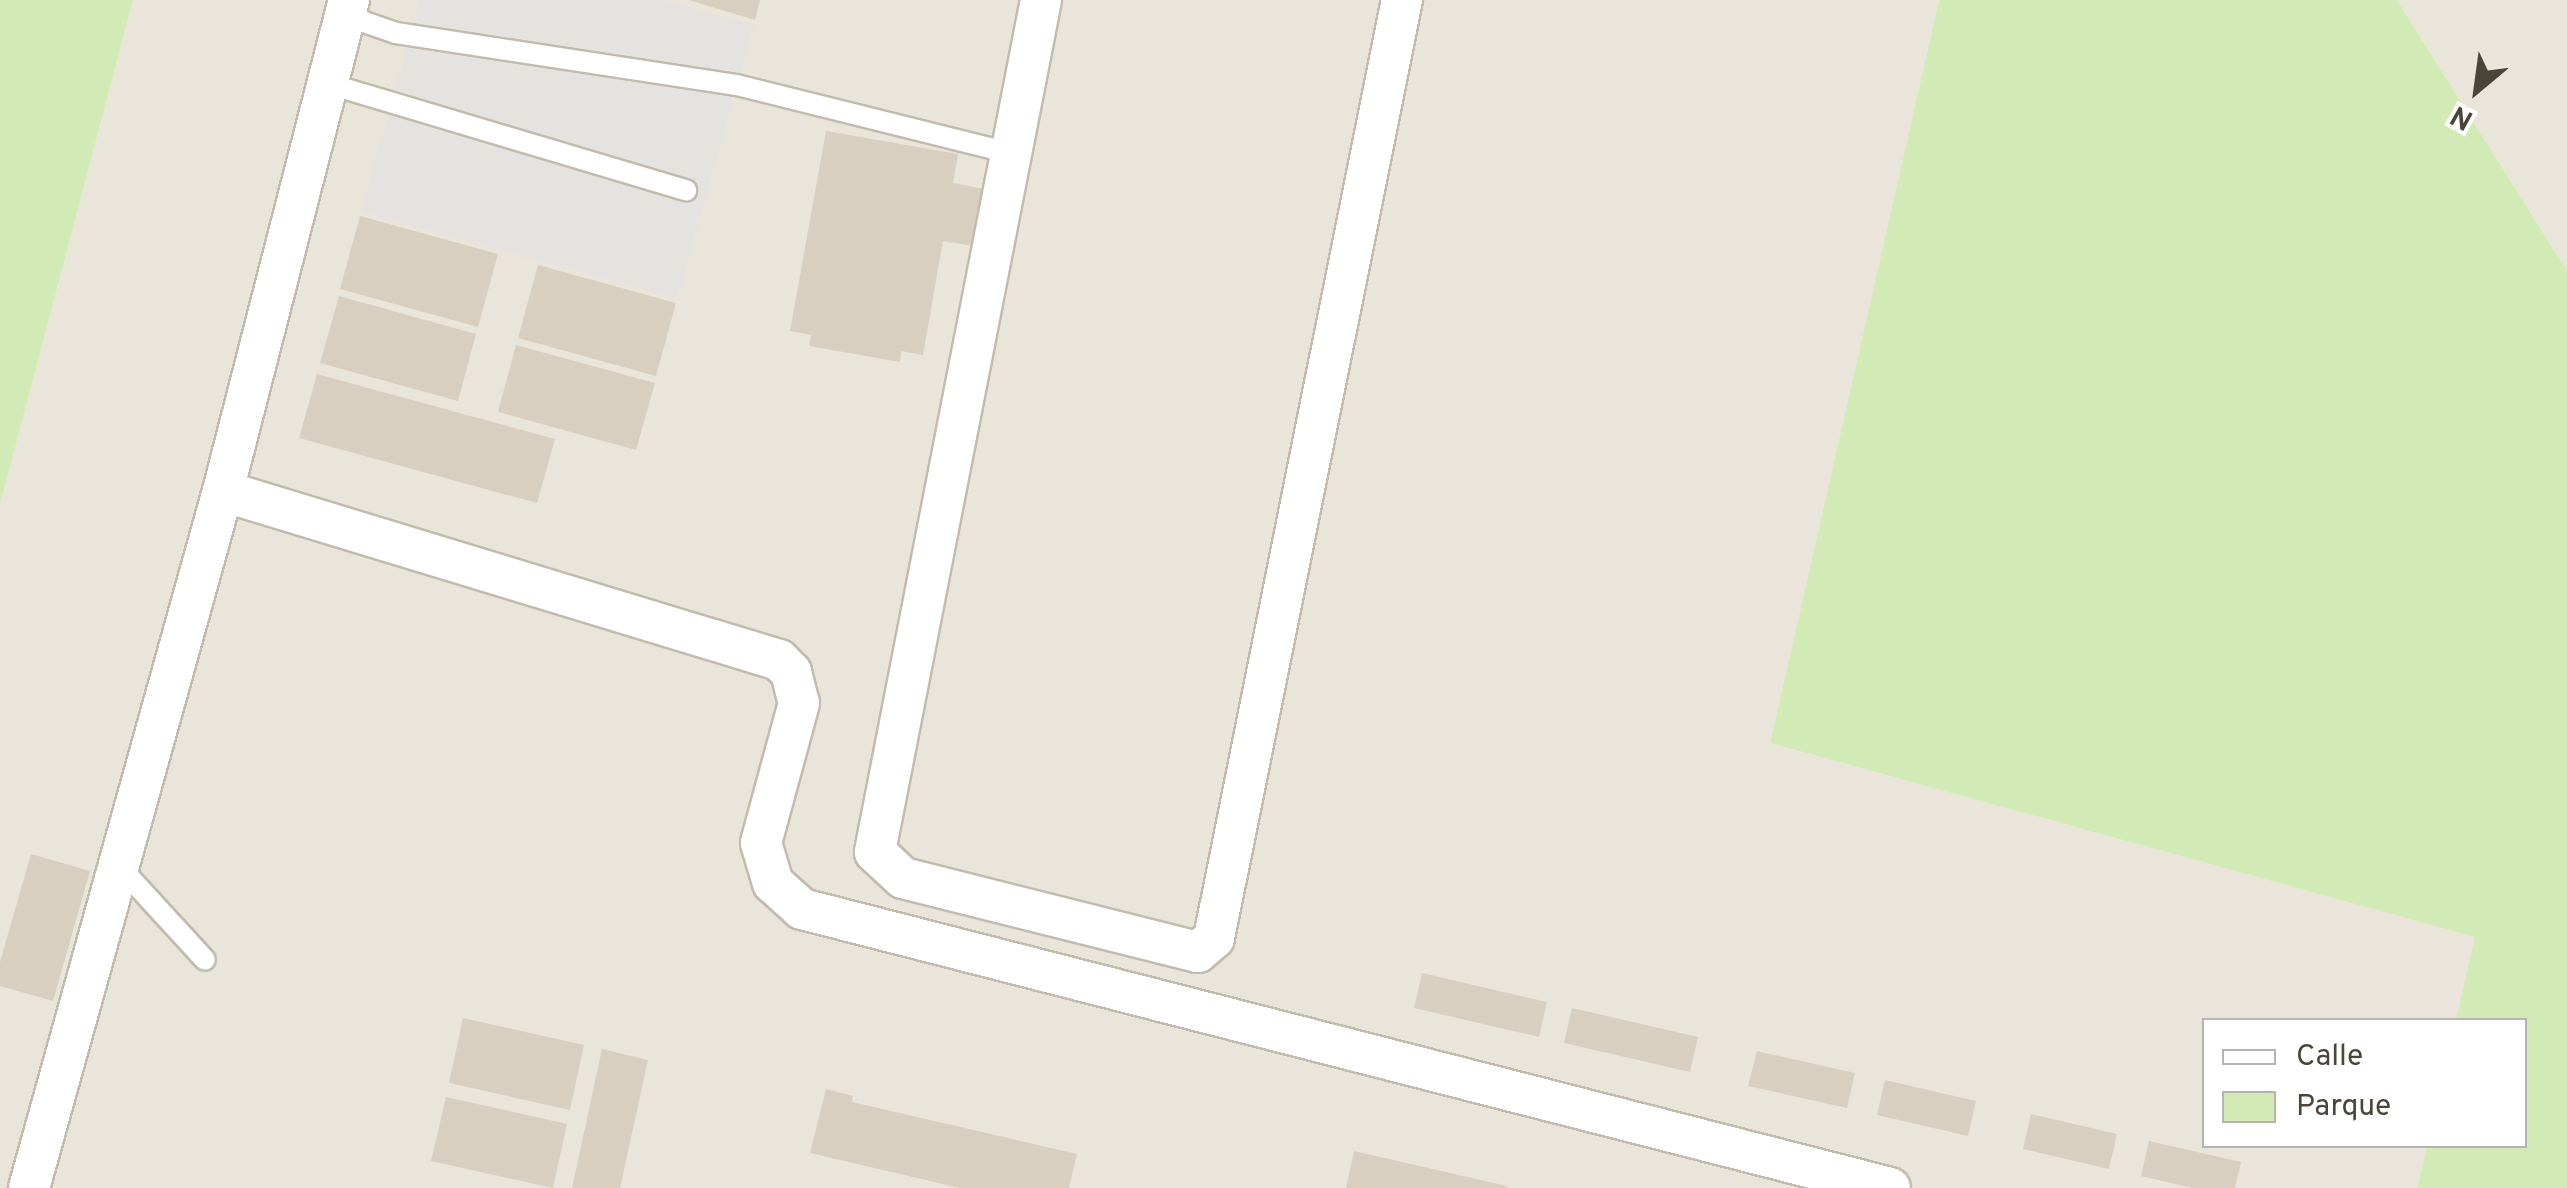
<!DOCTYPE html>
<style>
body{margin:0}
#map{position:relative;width:2567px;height:1188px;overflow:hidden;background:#f6f3ec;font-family:Overpass,sans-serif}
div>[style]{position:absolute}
.residential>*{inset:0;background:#eae5da}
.green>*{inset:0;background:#d2eab5}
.parking>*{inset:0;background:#e5e3e0}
.building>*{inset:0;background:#d8cfc1}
.roads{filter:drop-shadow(2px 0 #c2bbae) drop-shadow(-2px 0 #c2bbae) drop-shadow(0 2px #c2bbae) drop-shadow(0 -2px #c2bbae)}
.lane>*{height:20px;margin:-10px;padding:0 10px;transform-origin:10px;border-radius:10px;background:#fff}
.street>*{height:40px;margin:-20px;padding:0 20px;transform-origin:20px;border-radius:20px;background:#fff}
span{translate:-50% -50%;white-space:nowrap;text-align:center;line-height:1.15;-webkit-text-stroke:8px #fff;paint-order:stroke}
.legend{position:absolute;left:2202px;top:1018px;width:325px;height:130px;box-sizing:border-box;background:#fff;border:2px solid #b7b4b0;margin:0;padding:12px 18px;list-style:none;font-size:30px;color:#4b4439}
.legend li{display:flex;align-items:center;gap:20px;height:50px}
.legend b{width:50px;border:2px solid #b7b4b0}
.north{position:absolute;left:2427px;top:40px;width:100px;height:100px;-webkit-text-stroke:8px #fff;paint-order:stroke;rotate:209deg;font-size:28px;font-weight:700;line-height:40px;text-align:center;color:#4b4439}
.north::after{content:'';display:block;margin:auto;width:35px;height:45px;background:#4b4439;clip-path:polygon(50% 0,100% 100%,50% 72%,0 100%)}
</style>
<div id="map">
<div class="residential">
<i style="clip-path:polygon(133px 0,1939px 0,1770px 743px,2476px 937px,2456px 1020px,2204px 1020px,2204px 1146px,2427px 1146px,2417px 1188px,0 1188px,0 505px)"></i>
<i style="clip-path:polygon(2397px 0,2567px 0,2567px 271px)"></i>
</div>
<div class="green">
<i style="clip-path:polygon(0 0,133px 0,0 505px)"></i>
<i style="clip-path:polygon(1939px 0,2397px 0,2567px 271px,2567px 1188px,2417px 1188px,2427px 1146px,2524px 1146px,2524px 1020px,2456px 1020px,2475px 937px,1770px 743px)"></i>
</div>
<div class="parking">
<i style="clip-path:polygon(420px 0,664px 0,754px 25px,677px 299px,361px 212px)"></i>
</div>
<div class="building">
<i style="clip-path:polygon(688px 0,760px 0,755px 20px)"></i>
<i style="clip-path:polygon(826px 131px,958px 154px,953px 183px,990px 190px,979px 247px,943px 241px,923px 355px,901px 351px,900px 362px,809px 346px,811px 335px,790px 331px)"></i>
<i style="clip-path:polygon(360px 216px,498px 254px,478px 327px,340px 289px)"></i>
<i style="clip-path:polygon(538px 265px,676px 303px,656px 376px,518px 338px)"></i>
<i style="clip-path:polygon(339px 296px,476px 334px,458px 401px,320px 363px)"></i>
<i style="clip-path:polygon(516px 345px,655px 383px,636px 450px,498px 412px)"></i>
<i style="clip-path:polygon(317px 374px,555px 439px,537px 503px,299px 438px)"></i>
<i style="clip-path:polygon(31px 854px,90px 871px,53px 1001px,0 986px,0 962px)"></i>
<i style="clip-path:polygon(1422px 973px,1547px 1002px,1539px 1037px,1414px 1008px)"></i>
<i style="clip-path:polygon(1572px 1008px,1698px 1037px,1690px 1072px,1564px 1043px)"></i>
<i style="clip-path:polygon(463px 1018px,584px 1045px,570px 1110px,449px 1083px)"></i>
<i style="clip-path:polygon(602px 1049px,648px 1060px,620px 1188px,572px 1188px)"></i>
<i style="clip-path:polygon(1757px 1051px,1855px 1073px,1847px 1108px,1748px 1086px)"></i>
<i style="clip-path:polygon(1885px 1080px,1976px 1101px,1968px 1136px,1877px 1115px)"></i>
<i style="clip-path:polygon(826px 1089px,853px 1096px,852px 1102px,1077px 1154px,1069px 1188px,960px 1188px,810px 1153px)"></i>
<i style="clip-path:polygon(446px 1097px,567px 1124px,553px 1188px,431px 1161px)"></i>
<i style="clip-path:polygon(2031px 1114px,2117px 1134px,2109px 1169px,2023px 1149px)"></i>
<i style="clip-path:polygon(2149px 1141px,2241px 1162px,2235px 1188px,2193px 1188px,2141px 1176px)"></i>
<i style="clip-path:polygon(1354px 1151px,1507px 1186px,1507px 1188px,1346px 1188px)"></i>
</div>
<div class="roads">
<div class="lane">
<i style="left:344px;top:15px;width:55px;rotate:19.1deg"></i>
<i style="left:396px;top:33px;width:345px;rotate:8.7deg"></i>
<i style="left:737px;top:85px;width:280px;rotate:14deg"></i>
<i style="left:326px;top:83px;width:376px;rotate:16.6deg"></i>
<i style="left:119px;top:866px;width:127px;rotate:47.5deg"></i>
</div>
<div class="street">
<i style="left:1041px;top:0;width:868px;rotate:101.03deg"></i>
<i style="left:875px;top:852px;width:38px;rotate:43deg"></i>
<i style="left:903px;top:878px;width:304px;rotate:14.1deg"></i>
<i style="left:1198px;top:952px;width:21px;rotate:-41deg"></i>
<i style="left:1214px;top:938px;width:957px;rotate:-78.67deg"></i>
<i style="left:223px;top:491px;width:581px;rotate:16.91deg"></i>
<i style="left:779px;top:660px;width:17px;rotate:45deg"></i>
<i style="left:791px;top:672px;width:32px;rotate:76deg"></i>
<i style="left:799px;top:703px;width:145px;rotate:105.2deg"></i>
<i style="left:761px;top:843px;width:42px;rotate:73.3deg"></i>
<i style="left:773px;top:883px;width:39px;rotate:42deg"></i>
<i style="left:802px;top:909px;width:1123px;rotate:14.38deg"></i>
<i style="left:29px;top:1188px;width:723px;rotate:-74.45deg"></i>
<i style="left:223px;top:491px;width:507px;rotate:-75.61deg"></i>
</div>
</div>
<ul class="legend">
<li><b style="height:12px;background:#fff"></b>Calle</li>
<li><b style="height:28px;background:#d2eab5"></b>Parque</li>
</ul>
<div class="north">N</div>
</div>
